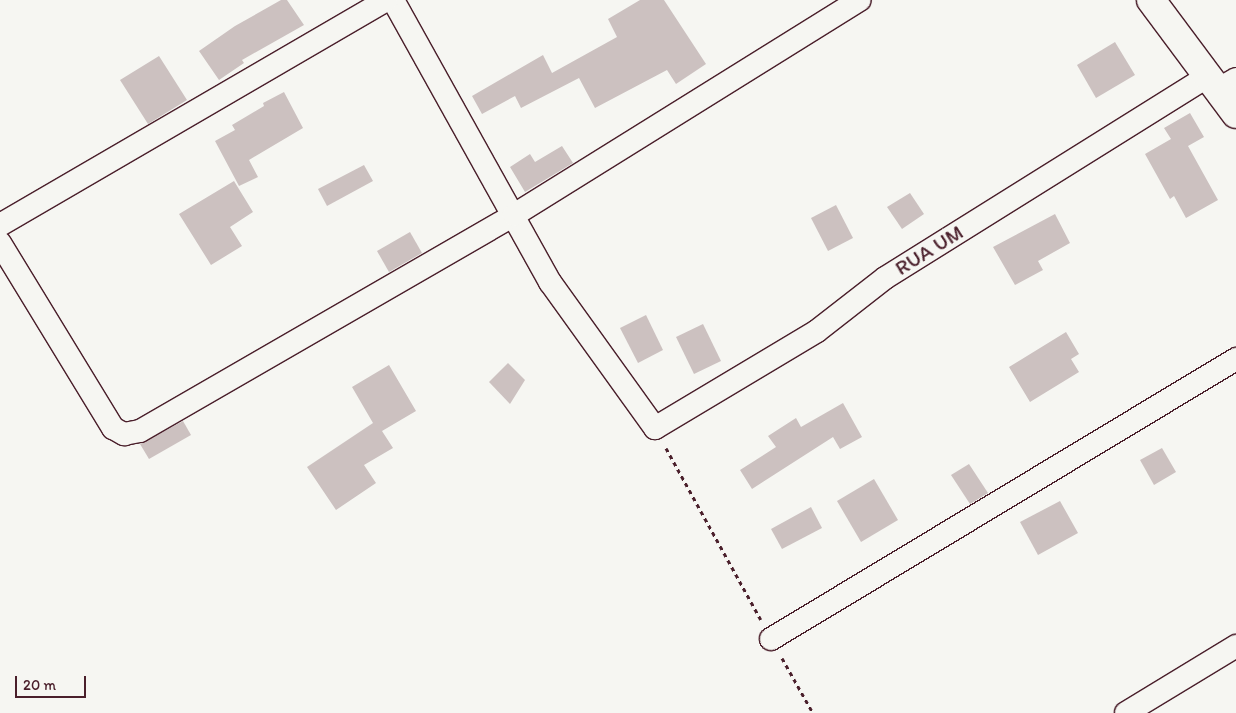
<!DOCTYPE html>
<style>
body{margin:0}
#map{position:relative;width:1236px;height:713px;overflow:hidden;background:#f6f6f2;font-family:Itim,sans-serif}
div>[style]{position:absolute}
.building>*{inset:0;background:#ccc1c0}
.path>*{height:3px;margin-top:-1.5px;transform-origin:0;background:repeating-linear-gradient(90deg,#4a1f2b 0 4px,transparent 0 8px)}
.roads{filter:drop-shadow(1px 0 #4a1f2b) drop-shadow(-1px 0 #4a1f2b) drop-shadow(0 1px #4a1f2b) drop-shadow(0 -1px #4a1f2b)}
.street>*{height:22px;margin:-11px;padding:0 11px;transform-origin:11px;border-radius:11px;background:#f6f6f2}
.secondary>*{height:28px;margin:-14px;padding:0 14px;transform-origin:14px;border-radius:14px;background:#f6f6f2}
span{translate:-50% -50%;white-space:nowrap;text-align:center;line-height:1.15;-webkit-text-stroke:5px #f6f6f2;paint-order:stroke}
.street-label{font-size:21px;color:#4a1f2b}
.scale{position:absolute;left:15px;top:676px;width:71px;height:22px;box-sizing:border-box;border:2px solid #4a1f2b;border-top:0;padding-left:6px;font-size:15px;line-height:18px;white-space:nowrap;color:#4a1f2b;-webkit-text-stroke:4px #f6f6f2;paint-order:stroke}
</style>
<div id="map">
<div class="building">
<i style="clip-path:polygon(281px 0,287px 0,304px 25px,242px 60px,244px 63px,219px 80px,199px 51px,235px 26px)"></i>
<i style="clip-path:polygon(640px 0,664px 0,706px 64px,676px 84px,667px 70px,595px 108px,579px 78px,521px 108px,515px 96px,482px 114px,472px 96px,543px 55px,552px 73px,617px 37px,608px 19px)"></i>
<i style="clip-path:polygon(1115px 42px,1135px 75px,1096px 98px,1077px 65px)"></i>
<i style="clip-path:polygon(159px 56px,187px 100px,148px 124px,120px 80px)"></i>
<i style="clip-path:polygon(284px 92px,303px 128px,249px 160px,258px 177px,239px 186px,215px 141px,235px 130px,232px 125px,264px 106px,263px 103px)"></i>
<i style="clip-path:polygon(1190px 113px,1204px 137px,1188px 146px,1218px 200px,1186px 218px,1174px 196px,1170px 199px,1145px 154px,1171px 139px,1164px 128px)"></i>
<i style="clip-path:polygon(562px 146px,573px 163px,525px 192px,510px 167px,530px 154px,535px 162px)"></i>
<i style="clip-path:polygon(364px 165px,373px 181px,327px 206px,318px 189px)"></i>
<i style="clip-path:polygon(234px 181px,253px 212px,230px 227px,242px 246px,211px 265px,179px 214px)"></i>
<i style="clip-path:polygon(910px 193px,924px 214px,902px 229px,887px 207px)"></i>
<i style="clip-path:polygon(836px 205px,853px 238px,828px 251px,811px 218px)"></i>
<i style="clip-path:polygon(1055px 214px,1070px 243px,1038px 261px,1043px 270px,1015px 285px,993px 247px)"></i>
<i style="clip-path:polygon(410px 232px,422px 253px,389px 272px,377px 251px)"></i>
<i style="clip-path:polygon(646px 315px,663px 350px,638px 363px,620px 328px)"></i>
<i style="clip-path:polygon(703px 324px,721px 361px,694px 374px,676px 337px)"></i>
<i style="clip-path:polygon(1066px 332px,1079px 354px,1071px 359px,1079px 372px,1030px 402px,1009px 367px)"></i>
<i style="clip-path:polygon(508px 363px,525px 380px,510px 404px,489px 382px)"></i>
<i style="clip-path:polygon(389px 365px,416px 411px,382px 431px,393px 448px,364px 465px,376px 483px,336px 510px,307px 467px,373px 423px,352px 387px)"></i>
<i style="clip-path:polygon(843px 403px,862px 437px,840px 449px,833px 437px,752px 489px,740px 470px,776px 447px,768px 436px,796px 418px,801px 427px)"></i>
<i style="clip-path:polygon(183px 421px,191px 435px,149px 459px,140px 444px)"></i>
<i style="clip-path:polygon(1162px 448px,1176px 472px,1154px 485px,1140px 460px)"></i>
<i style="clip-path:polygon(969px 464px,988px 493px,970px 504px,951px 475px)"></i>
<i style="clip-path:polygon(874px 479px,898px 520px,861px 542px,837px 501px)"></i>
<i style="clip-path:polygon(1060px 501px,1078px 533px,1038px 555px,1020px 522px)"></i>
<i style="clip-path:polygon(811px 507px,822px 528px,782px 549px,771px 529px)"></i>
</div>
<div class="path">
<i style="left:666px;top:448px;width:196px;rotate:61.1deg"></i>
<i style="left:782px;top:658px;width:63px;rotate:60.6deg"></i>
</div>
<div class="roads">
<div class="street">
<i style="left:393px;top:0;width:323px;rotate:60.9deg"></i>
<i style="left:550px;top:282px;width:180px;rotate:54.3deg"></i>
<i style="left:655px;top:428px;width:189px;rotate:-30.9deg"></i>
<i style="left:817px;top:331px;width:86px;rotate:-37.9deg"></i>
<i style="left:885px;top:278px;width:380px;rotate:-32deg"></i>
<i style="left:1217px;top:90px;width:22px;rotate:-30deg"></i>
<i style="left:0;top:225px;width:447px;rotate:-30.2deg"></i>
<i style="left:0;top:243px;width:217px;rotate:58.6deg"></i>
<i style="left:113px;top:428px;width:13px;rotate:29deg"></i>
<i style="left:124px;top:434px;width:16px;rotate:-11deg"></i>
<i style="left:140px;top:431px;width:432px;rotate:-30deg"></i>
<i style="left:514px;top:215px;width:407px;rotate:-31.9deg"></i>
<i style="left:771px;top:639px;width:543px;rotate:-31.05deg"></i>
<i style="left:1126px;top:713px;width:129px;rotate:-31.3deg"></i>
</div>
<div class="secondary">
<i style="left:1151px;top:0;width:142px;rotate:53.3deg"></i>
</div>
</div>
<div class="street-label">
<span style="left:929px;top:250px;rotate:-32deg">RUA UM</span>
</div>
<div class="scale">20 m</div>
</div>
